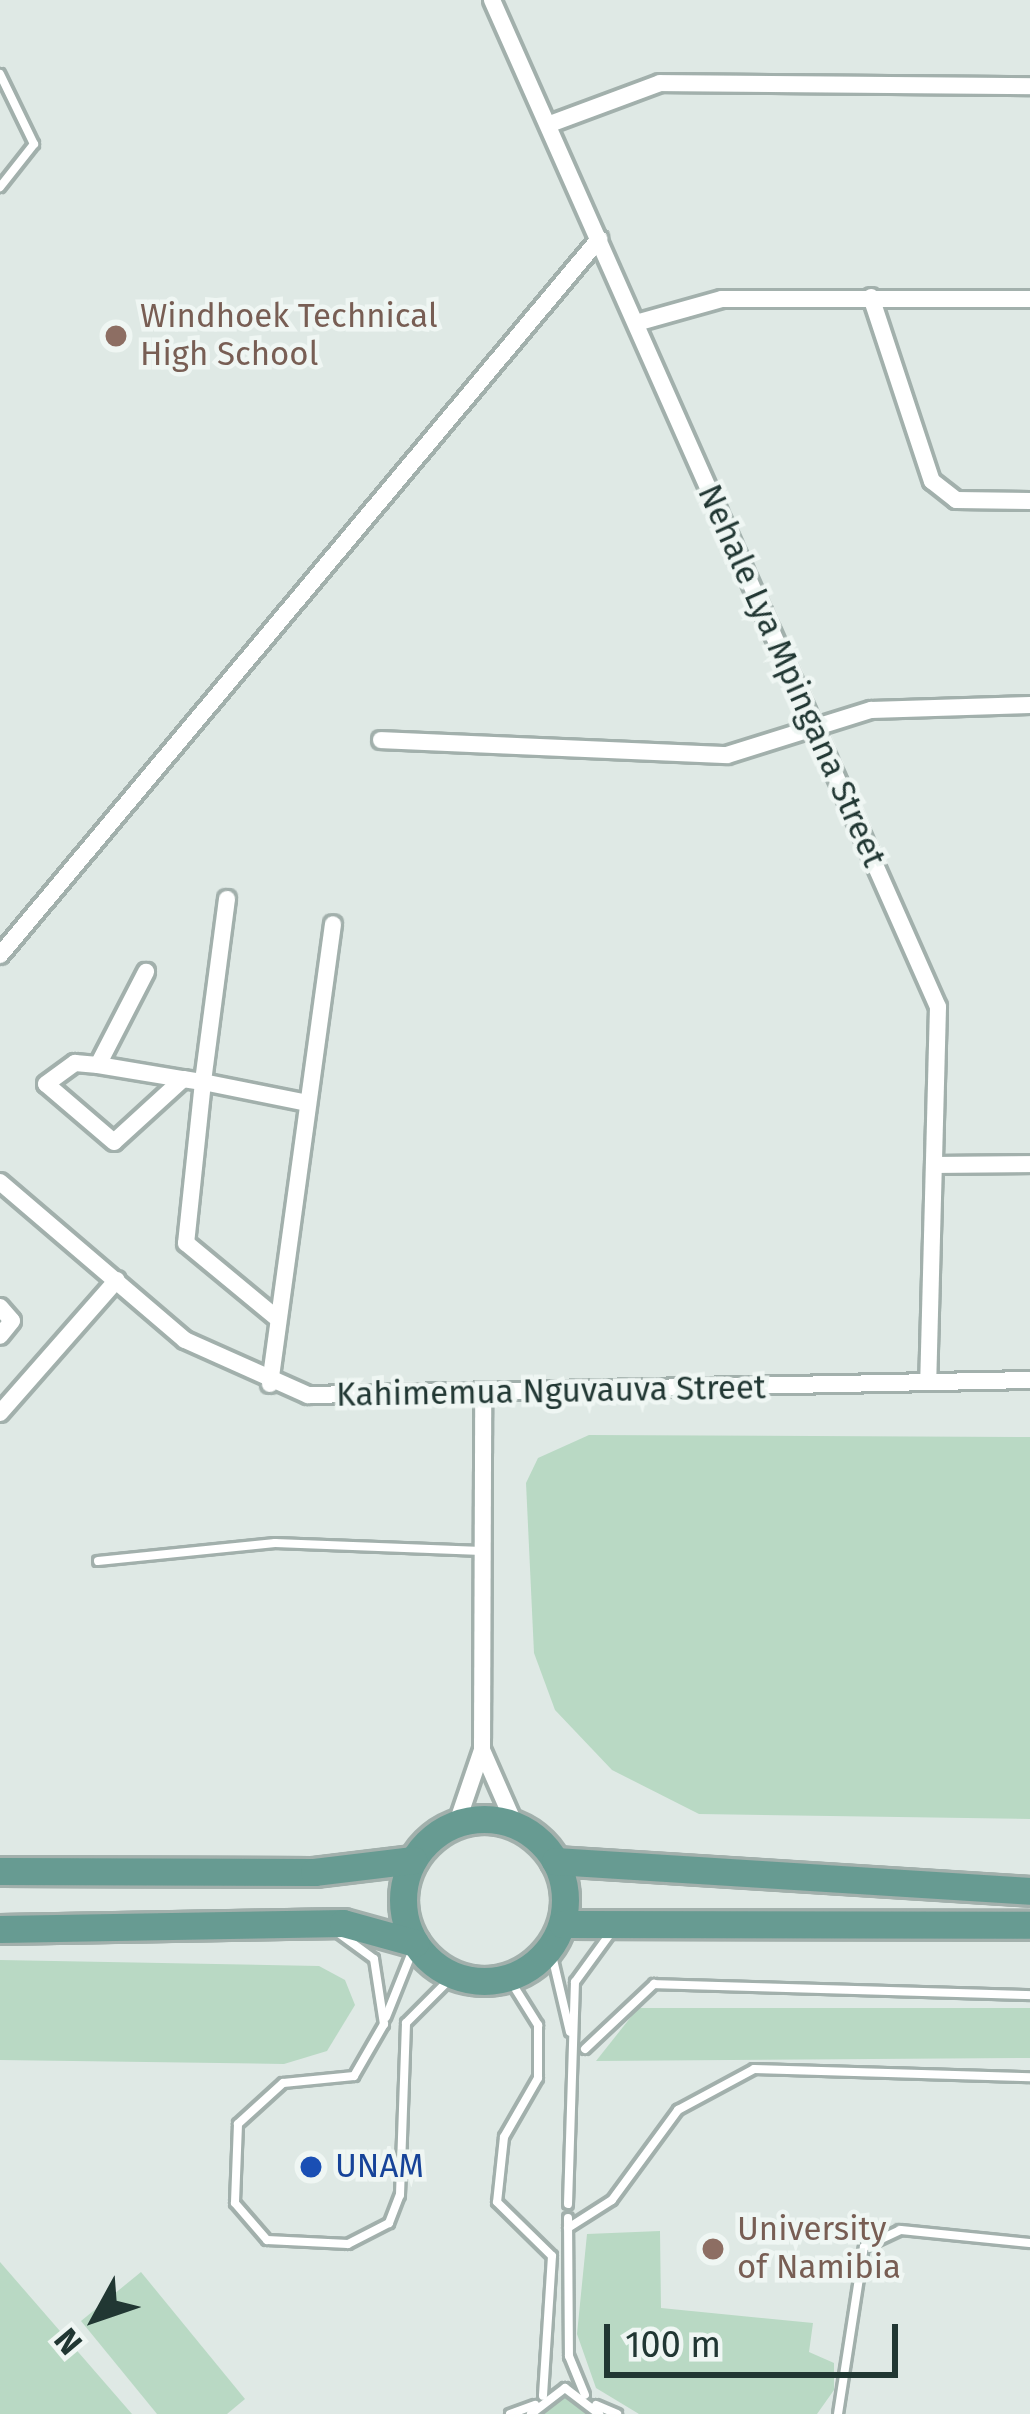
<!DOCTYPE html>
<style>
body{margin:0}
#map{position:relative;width:1030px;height:2414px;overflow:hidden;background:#dfe9e5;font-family:"Fira Sans",sans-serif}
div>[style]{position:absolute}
.green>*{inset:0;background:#b9d9c4}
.roads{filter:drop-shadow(3px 0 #a2b0ac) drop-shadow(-3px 0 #a2b0ac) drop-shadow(0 3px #a2b0ac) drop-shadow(0 -3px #a2b0ac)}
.lane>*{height:8px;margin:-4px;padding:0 4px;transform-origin:4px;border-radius:4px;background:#fff}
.street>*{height:16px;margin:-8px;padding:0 8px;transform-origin:8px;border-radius:8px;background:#fff}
.primary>*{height:27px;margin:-13.5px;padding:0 13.5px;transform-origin:13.5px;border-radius:13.5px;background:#679b92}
.primary>.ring{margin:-13.5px;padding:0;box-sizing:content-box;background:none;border:27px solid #679b92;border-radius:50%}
.dots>*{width:33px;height:33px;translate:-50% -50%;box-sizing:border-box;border:6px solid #eff6f3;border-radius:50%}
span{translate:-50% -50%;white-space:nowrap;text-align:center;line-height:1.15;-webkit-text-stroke:9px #eff6f3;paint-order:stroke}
.education-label{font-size:33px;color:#785e54}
.left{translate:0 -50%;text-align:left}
.street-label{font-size:33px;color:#213733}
.transit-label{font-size:33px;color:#164399}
.north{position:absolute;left:36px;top:2258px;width:120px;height:120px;-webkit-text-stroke:9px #eff6f3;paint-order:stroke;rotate:230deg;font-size:33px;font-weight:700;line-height:48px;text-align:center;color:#213733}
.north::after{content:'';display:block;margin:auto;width:42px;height:54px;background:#213733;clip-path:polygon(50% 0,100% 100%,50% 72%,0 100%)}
.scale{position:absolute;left:604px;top:2324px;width:294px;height:54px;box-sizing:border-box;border:6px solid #213733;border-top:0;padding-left:15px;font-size:36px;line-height:42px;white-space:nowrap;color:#213733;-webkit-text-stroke:9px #eff6f3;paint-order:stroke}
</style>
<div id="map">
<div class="green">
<i style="clip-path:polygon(589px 1435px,1030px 1437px,1030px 1819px,699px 1814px,612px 1770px,555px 1710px,534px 1653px,526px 1483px,538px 1458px)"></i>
<i style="clip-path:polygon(0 1960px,319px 1966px,345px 1980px,355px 2005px,327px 2051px,284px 2064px,0 2060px)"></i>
<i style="clip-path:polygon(638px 2008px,1030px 2008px,1030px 2058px,596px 2061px)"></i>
<i style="clip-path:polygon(660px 2231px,661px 2308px,813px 2323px,809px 2352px,834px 2363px,834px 2390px,817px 2414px,639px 2414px,596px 2388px,577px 2334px,587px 2234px)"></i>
<i style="clip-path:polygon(0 2262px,132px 2414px,0 2414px)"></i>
<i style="clip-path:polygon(141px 2272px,245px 2399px,227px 2414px,157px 2414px,81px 2321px)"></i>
<i style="clip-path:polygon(560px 2395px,569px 2395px,593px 2414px,538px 2414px)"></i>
</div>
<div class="roads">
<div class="lane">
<i style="left:0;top:74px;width:78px;rotate:64.1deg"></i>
<i style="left:34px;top:144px;width:55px;rotate:128.3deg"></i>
<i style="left:98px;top:1561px;width:178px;rotate:-5.8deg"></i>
<i style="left:275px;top:1543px;width:207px;rotate:2.2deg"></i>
<i style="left:340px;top:1934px;width:42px;rotate:36.3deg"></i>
<i style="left:374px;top:1959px;width:66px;rotate:81.3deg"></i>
<i style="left:384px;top:2024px;width:60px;rotate:120deg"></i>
<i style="left:354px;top:2076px;width:71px;rotate:174.4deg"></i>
<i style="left:283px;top:2083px;width:61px;rotate:137.7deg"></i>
<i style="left:238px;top:2124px;width:79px;rotate:92.2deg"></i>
<i style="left:235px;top:2203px;width:49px;rotate:49.1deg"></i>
<i style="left:267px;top:2240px;width:81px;rotate:2.8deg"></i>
<i style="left:348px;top:2244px;width:46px;rotate:-27.1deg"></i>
<i style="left:389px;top:2223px;width:30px;rotate:-69deg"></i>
<i style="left:400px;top:2195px;width:172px;rotate:-88deg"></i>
<i style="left:406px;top:2023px;width:68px;rotate:-45deg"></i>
<i style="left:550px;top:1947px;width:87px;rotate:76.8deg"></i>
<i style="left:508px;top:1977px;width:57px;rotate:58deg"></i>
<i style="left:538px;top:2025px;width:53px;rotate:90deg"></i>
<i style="left:538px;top:2078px;width:68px;rotate:120deg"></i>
<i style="left:504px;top:2137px;width:65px;rotate:96.1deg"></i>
<i style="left:497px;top:2202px;width:77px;rotate:44.5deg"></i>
<i style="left:552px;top:2256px;width:140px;rotate:93.7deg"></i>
<i style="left:386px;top:2017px;width:75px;rotate:-68.2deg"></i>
<i style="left:585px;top:2049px;width:95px;rotate:-43.3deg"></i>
<i style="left:654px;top:1984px;width:376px;rotate:1.7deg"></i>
<i style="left:568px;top:2204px;width:222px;rotate:-88.2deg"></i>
<i style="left:575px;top:1982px;width:63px;rotate:-54deg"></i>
<i style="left:568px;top:2218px;width:138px;rotate:89.6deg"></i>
<i style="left:569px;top:2356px;width:42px;rotate:67.7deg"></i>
<i style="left:568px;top:2228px;width:52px;rotate:-32.5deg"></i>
<i style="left:612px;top:2200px;width:112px;rotate:-53.7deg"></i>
<i style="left:678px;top:2110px;width:86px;rotate:-28.3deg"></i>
<i style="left:754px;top:2069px;width:276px;rotate:1.7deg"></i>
<i style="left:596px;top:2405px;width:23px;rotate:23deg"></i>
<i style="left:510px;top:2414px;width:27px;rotate:-20deg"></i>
<i style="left:531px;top:2414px;width:43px;rotate:-37.4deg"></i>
<i style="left:565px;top:2388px;width:43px;rotate:37.4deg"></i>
<i style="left:838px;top:2414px;width:169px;rotate:-81.2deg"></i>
<i style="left:864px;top:2247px;width:40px;rotate:-25deg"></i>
<i style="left:900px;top:2230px;width:131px;rotate:5.7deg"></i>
</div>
<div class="street">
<i style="left:492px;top:0;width:1101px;rotate:66.11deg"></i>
<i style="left:938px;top:1007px;width:375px;rotate:91.5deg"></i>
<i style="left:550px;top:124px;width:117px;rotate:-20.4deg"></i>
<i style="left:660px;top:83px;width:370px;rotate:0.5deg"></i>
<i style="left:871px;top:297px;width:194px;rotate:71.7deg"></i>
<i style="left:932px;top:481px;width:31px;rotate:38deg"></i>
<i style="left:956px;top:500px;width:74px;rotate:0.8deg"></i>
<i style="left:636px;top:323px;width:89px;rotate:-15.6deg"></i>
<i style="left:722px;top:299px;width:308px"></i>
<i style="left:381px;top:740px;width:346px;rotate:2.5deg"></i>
<i style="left:727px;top:755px;width:151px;rotate:-17.4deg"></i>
<i style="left:871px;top:710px;width:159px;rotate:-1.8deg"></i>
<i style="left:227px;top:899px;width:185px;rotate:97.5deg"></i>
<i style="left:203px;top:1082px;width:106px;rotate:11.4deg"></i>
<i style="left:0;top:955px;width:934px;rotate:-50.08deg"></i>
<i style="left:75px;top:1063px;width:23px;rotate:5deg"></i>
<i style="left:98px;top:1065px;width:86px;rotate:9.4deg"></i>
<i style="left:183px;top:1079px;width:93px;rotate:137.6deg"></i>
<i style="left:114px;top:1142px;width:89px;rotate:-139.5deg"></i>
<i style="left:46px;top:1084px;width:36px;rotate:-36deg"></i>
<i style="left:98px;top:1065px;width:105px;rotate:-62.7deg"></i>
<i style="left:183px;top:1079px;width:20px;rotate:9deg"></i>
<i style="left:203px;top:1082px;width:162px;rotate:96deg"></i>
<i style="left:186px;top:1243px;width:119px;rotate:39.6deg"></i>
<i style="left:941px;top:1165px;width:89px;rotate:-0.6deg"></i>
<i style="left:0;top:1182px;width:243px;rotate:40.5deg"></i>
<i style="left:185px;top:1340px;width:135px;rotate:24.1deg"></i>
<i style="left:308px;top:1395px;width:722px;rotate:-1.19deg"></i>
<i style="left:0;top:1307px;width:18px;rotate:49deg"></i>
<i style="left:12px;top:1321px;width:19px;rotate:129deg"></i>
<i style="left:270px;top:1384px;width:464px;rotate:-82.2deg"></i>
<i style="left:0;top:1413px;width:177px;rotate:-48.7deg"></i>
<i style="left:482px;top:1750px;width:82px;rotate:66.3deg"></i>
<i style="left:457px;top:1823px;width:77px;rotate:-71.1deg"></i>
<i style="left:482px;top:1750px;width:353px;rotate:-89.8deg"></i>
</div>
<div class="primary">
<i class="ring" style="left:403px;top:1819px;width:135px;height:135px"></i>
<i style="left:555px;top:1861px;width:476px;rotate:3.6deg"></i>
<i style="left:0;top:1871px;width:314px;rotate:0.2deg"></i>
<i style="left:314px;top:1872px;width:100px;rotate:-6.9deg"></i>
<i style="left:562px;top:1924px;width:468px;rotate:0.1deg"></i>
<i style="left:0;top:1929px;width:343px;rotate:-1deg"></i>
<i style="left:343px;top:1923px;width:75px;rotate:15.5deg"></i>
</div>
</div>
<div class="dots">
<i style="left:116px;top:336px;background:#8d6e63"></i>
<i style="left:311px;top:2167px;background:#1a4fb4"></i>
<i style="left:713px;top:2249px;background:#8d6e63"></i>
</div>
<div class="education-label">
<span class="left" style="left:140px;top:336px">Windhoek Technical<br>High School</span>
<span class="left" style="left:737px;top:2249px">University<br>of Namibia</span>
</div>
<div class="street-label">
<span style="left:791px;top:676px;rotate:66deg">Nehale Lya Mpingana Street</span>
<span style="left:551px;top:1392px;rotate:-1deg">Kahimemua Nguvauva Street</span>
</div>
<div class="transit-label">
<span class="left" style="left:335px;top:2167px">UNAM</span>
</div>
<div class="north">N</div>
<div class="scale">100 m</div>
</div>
